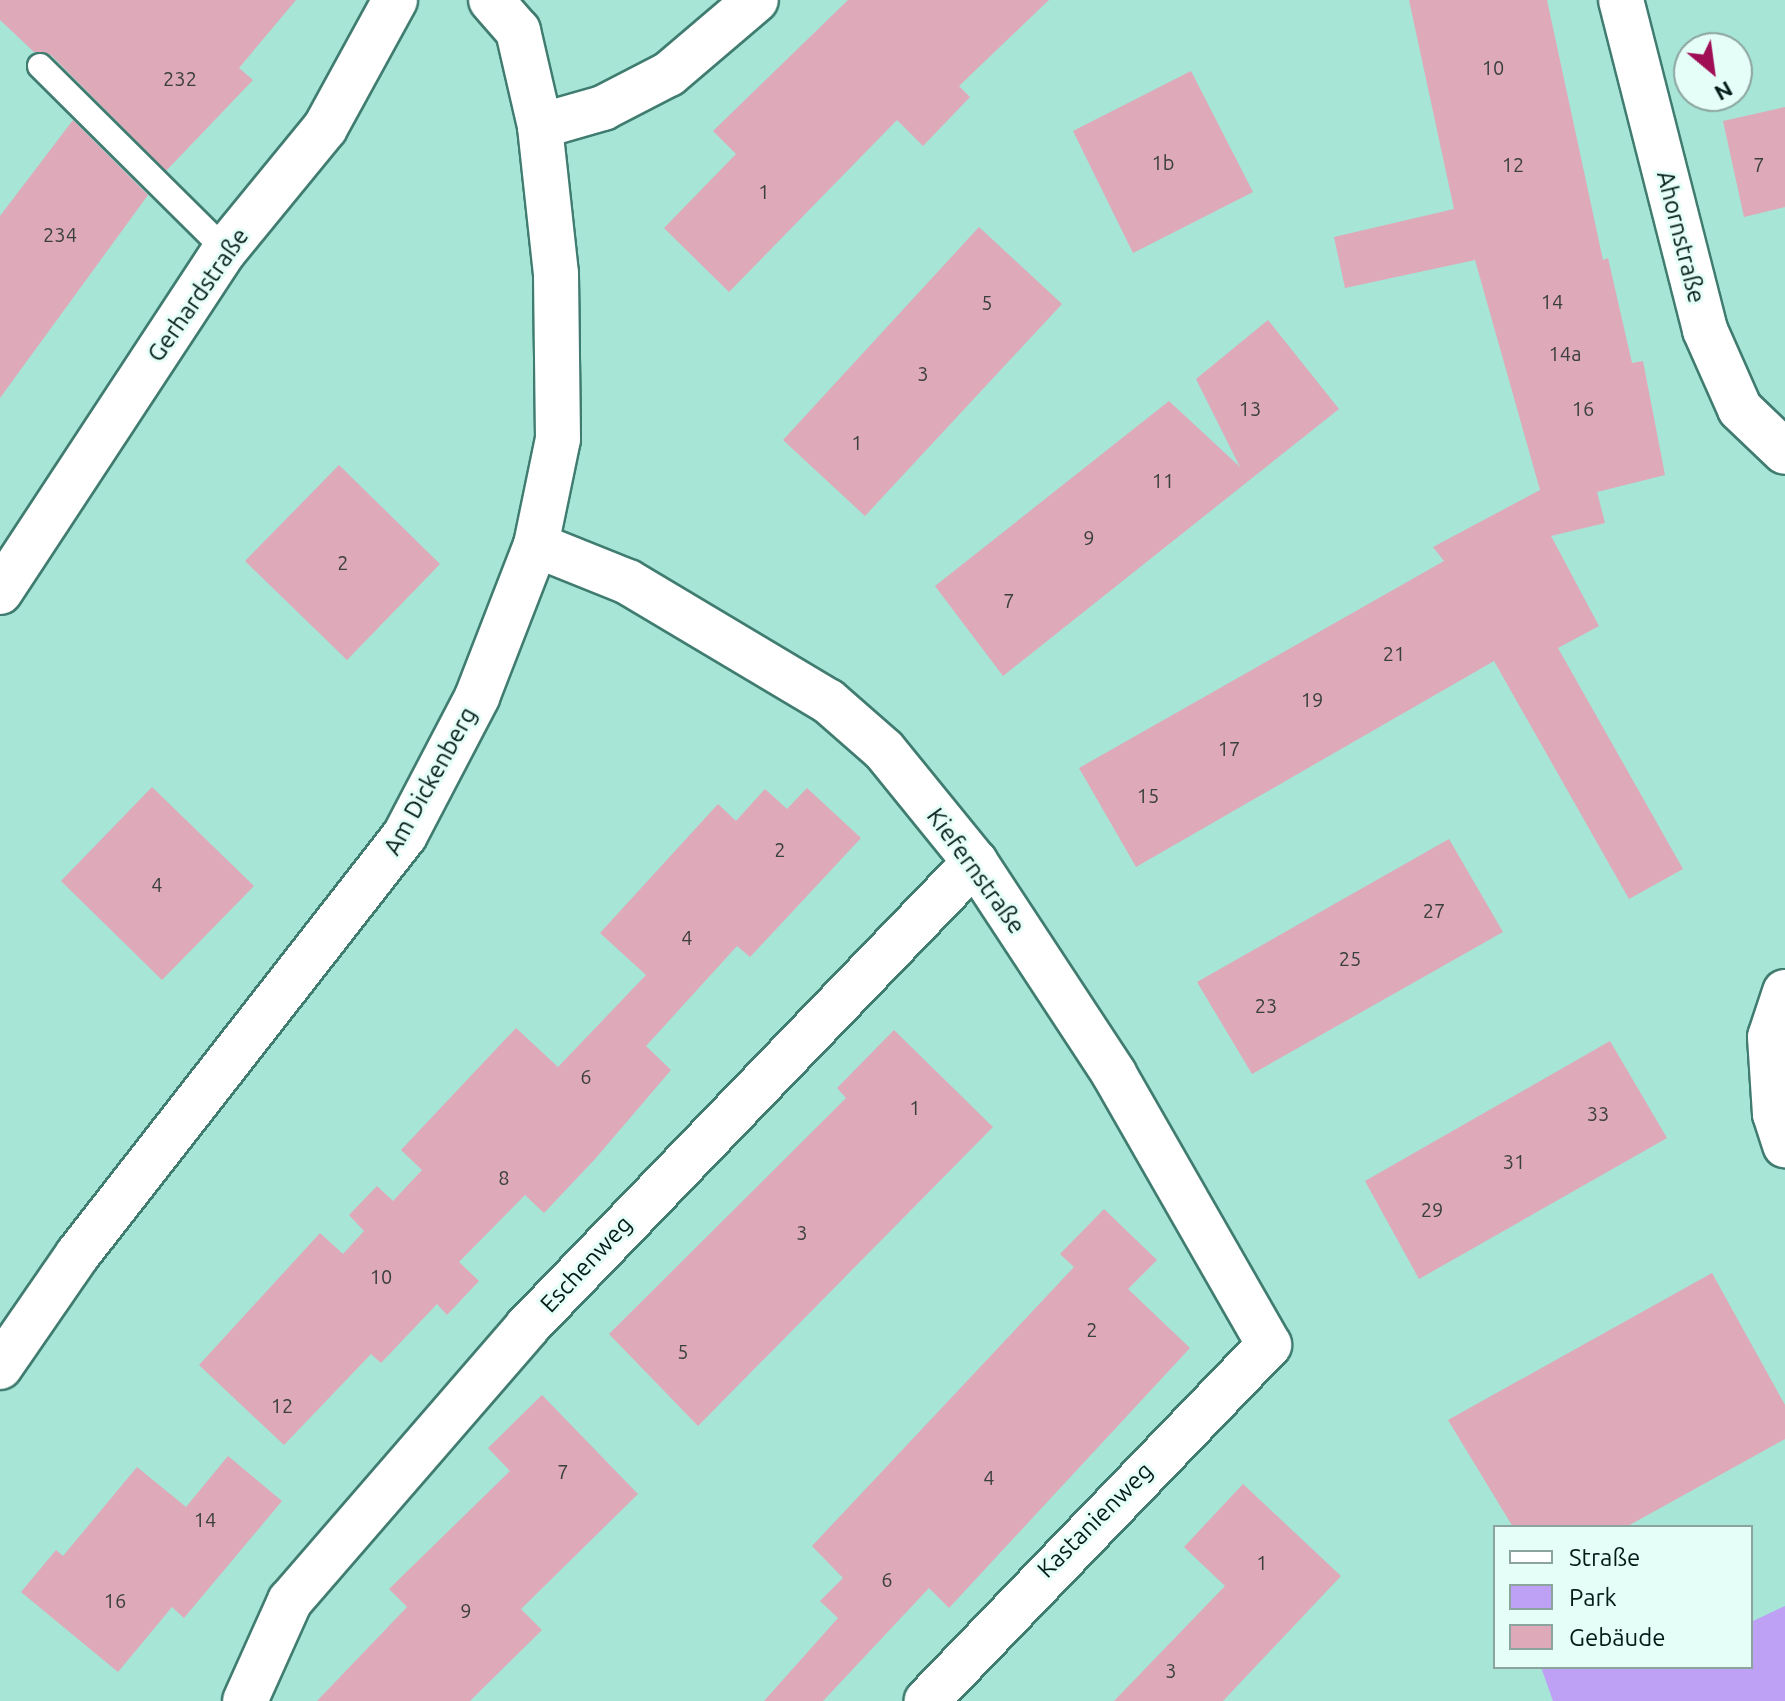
<!DOCTYPE html>
<meta charset="utf-8">
<style>
body{margin:0}
#map{position:relative;width:1785px;height:1701px;overflow:hidden;background:#a7e5d7;font-family:Ubuntu,sans-serif}
div>[style]{position:absolute}
.green>*{inset:0;background:#bea1f5}
.building>*{inset:0;background:#dea9b8}
.roads{filter:drop-shadow(2px 0 #407c70) drop-shadow(-2px 0 #407c70) drop-shadow(0 2px #407c70) drop-shadow(0 -2px #407c70)}
.service>*{height:24px;margin:-12px;padding:0 12px;transform-origin:12px;border-radius:12px;background:#fff}
.minor>*{height:44px;margin:-22px;padding:0 22px;transform-origin:22px;border-radius:22px;background:#fff}
.tertiary>*{height:44px;margin:-22px;padding:0 22px;transform-origin:22px;border-radius:22px;background:#fff}
span{translate:-50% -50%;white-space:nowrap;text-align:center;line-height:1.15;-webkit-text-stroke:6px #e6fef8;paint-order:stroke}
.number-label{font-size:20px;color:#3a3f3f}
.number-label span{-webkit-text-stroke-width:0}
.street-label{font-size:24px;color:#031c17}
.legend{position:absolute;left:1493px;top:1525px;width:260px;height:144px;box-sizing:border-box;background:#e6fef8;border:2px solid #8ba49e;margin:0;padding:10px 14px;list-style:none;font-size:24px;color:#031c17}
.legend li{display:flex;align-items:center;gap:16px;height:40px}
.legend b{width:40px;border:2px solid #8ba49e}
.north{position:absolute;left:1673px;top:32px;width:80px;height:80px;box-sizing:border-box;background:#e6fef8;border:2px solid #8ba49e;border-radius:50%;rotate:151deg;font-size:22px;font-weight:700;line-height:32px;text-align:center;color:#031c17}
.north::after{content:'';display:block;margin:auto;width:28px;height:36px;background:#a00e56;clip-path:polygon(50% 0,100% 100%,50% 72%,0 100%)}
</style>
<div id="map">
<div class="green">
<i style="clip-path:polygon(1785px 1606px,1785px 1701px,1553px 1701px,1541px 1667px,1751px 1667px,1751px 1622px)"></i>
</div>
<div class="building">
<i style="clip-path:polygon(0 0,296px 0,239px 68px,253px 80px,166px 171px,51px 55px,34px 52px,0 20px)"></i>
<i style="clip-path:polygon(848px 0,1049px 0,959px 86px,970px 97px,923px 146px,897px 120px,729px 292px,664px 228px,736px 154px,713px 131px)"></i>
<i style="clip-path:polygon(1409px 0,1547px 0,1603px 260px,1608px 258px,1632px 363px,1643px 361px,1665px 475px,1597px 492px,1605px 523px,1551px 536px,1599px 626px,1558px 648px,1683px 869px,1629px 899px,1494px 661px,1136px 867px,1079px 768px,1444px 561px,1433px 547px,1540px 490px,1475px 260px,1345px 288px,1334px 237px,1454px 209px)"></i>
<i style="clip-path:polygon(1191px 71px,1253px 192px,1133px 253px,1073px 131px)"></i>
<i style="clip-path:polygon(1785px 107px,1785px 207px,1744px 217px,1723px 121px)"></i>
<i style="clip-path:polygon(73px 120px,148px 195px,0 398px,0 216px)"></i>
<i style="clip-path:polygon(979px 227px,1062px 304px,865px 516px,783px 440px)"></i>
<i style="clip-path:polygon(1268px 320px,1339px 409px,1003px 676px,935px 586px,1169px 401px,1240px 467px,1196px 379px)"></i>
<i style="clip-path:polygon(339px 465px,440px 564px,347px 660px,245px 561px)"></i>
<i style="clip-path:polygon(152px 787px,254px 886px,162px 980px,61px 881px)"></i>
<i style="clip-path:polygon(807px 788px,861px 838px,750px 957px,737px 946px,646px 1046px,671px 1070px,595px 1159px,544px 1213px,525px 1195px,459px 1262px,479px 1281px,447px 1315px,437px 1304px,381px 1363px,371px 1354px,284px 1445px,199px 1365px,320px 1233px,343px 1254px,364px 1231px,349px 1215px,377px 1186px,393px 1201px,422px 1170px,401px 1150px,516px 1028px,558px 1067px,646px 975px,600px 933px,718px 804px,736px 821px,765px 789px,787px 809px)"></i>
<i style="clip-path:polygon(1449px 839px,1503px 932px,1252px 1074px,1197px 982px)"></i>
<i style="clip-path:polygon(894px 1030px,993px 1127px,698px 1426px,609px 1334px,846px 1098px,837px 1088px)"></i>
<i style="clip-path:polygon(1610px 1041px,1667px 1138px,1419px 1279px,1365px 1181px)"></i>
<i style="clip-path:polygon(1104px 1209px,1157px 1260px,1128px 1289px,1190px 1348px,949px 1608px,929px 1588px,823px 1701px,764px 1701px,838px 1618px,820px 1601px,843px 1578px,812px 1546px,1074px 1267px,1060px 1254px)"></i>
<i style="clip-path:polygon(1712px 1273px,1785px 1405px,1785px 1439px,1626px 1527px,1513px 1527px,1448px 1420px)"></i>
<i style="clip-path:polygon(542px 1395px,638px 1494px,521px 1609px,542px 1630px,470px 1701px,317px 1701px,407px 1607px,389px 1589px,510px 1471px,488px 1448px)"></i>
<i style="clip-path:polygon(228px 1456px,282px 1501px,184px 1618px,172px 1607px,118px 1672px,21px 1592px,56px 1550px,63px 1556px,137px 1467px,186px 1507px)"></i>
<i style="clip-path:polygon(1243px 1484px,1341px 1576px,1223px 1701px,1114px 1701px,1225px 1586px,1184px 1547px)"></i>
</div>
<div class="roads">
<div class="service">
<i style="left:40px;top:66px;width:261px;rotate:44.8deg"></i>
</div>
<div class="minor">
<i style="left:1621px;top:0;width:341px;rotate:75.7deg"></i>
<i style="left:1705px;top:330px;width:86px;rotate:66.1deg"></i>
<i style="left:1740px;top:409px;width:62px;rotate:43.7deg"></i>
<i style="left:540px;top:126px;width:66px;rotate:-15.9deg"></i>
<i style="left:603px;top:108px;width:74px;rotate:-27.3deg"></i>
<i style="left:669px;top:74px;width:114px;rotate:-40.4deg"></i>
<i style="left:536px;top:545px;width:99px;rotate:21.9deg"></i>
<i style="left:628px;top:582px;width:233px;rotate:30.8deg"></i>
<i style="left:828px;top:701px;width:74px;rotate:41.2deg"></i>
<i style="left:884px;top:750px;width:144px;rotate:50.9deg"></i>
<i style="left:975px;top:862px;width:254px;rotate:56.7deg"></i>
<i style="left:1114px;top:1074px;width:312px;rotate:60.2deg"></i>
<i style="left:1269px;top:1345px;width:494px;rotate:133.9deg"></i>
<i style="left:1785px;top:992px;width:47px;rotate:108.4deg"></i>
<i style="left:1770px;top:1037px;width:77px;rotate:86.3deg"></i>
<i style="left:1775px;top:1114px;width:33px;rotate:72deg"></i>
<i style="left:0;top:1367px;width:137px;rotate:-55.4deg"></i>
<i style="left:78px;top:1254px;width:531px;rotate:-52.03deg"></i>
<i style="left:405px;top:835px;width:156px;rotate:-62.4deg"></i>
<i style="left:477px;top:697px;width:163px;rotate:-68.8deg"></i>
<i style="left:536px;top:545px;width:108px;rotate:-78.3deg"></i>
<i style="left:558px;top:439px;width:165px;rotate:-90.7deg"></i>
<i style="left:556px;top:274px;width:149px;rotate:-96.2deg"></i>
<i style="left:540px;top:126px;width:98px;rotate:-103deg"></i>
<i style="left:518px;top:31px;width:41px;rotate:-131.1deg"></i>
<i style="left:245px;top:1701px;width:110px;rotate:-65.8deg"></i>
<i style="left:290px;top:1601px;width:362px;rotate:-49.1deg"></i>
<i style="left:527px;top:1327px;width:646px;rotate:-46.07deg"></i>
</div>
<div class="tertiary">
<i style="left:0;top:592px;width:409px;rotate:-56.7deg"></i>
<i style="left:225px;top:250px;width:158px;rotate:-50.7deg"></i>
<i style="left:325px;top:128px;width:146px;rotate:-61.3deg"></i>
</div>
</div>
<div class="number-label">
<span style="left:1493px;top:67px">10</span>
<span style="left:180px;top:78px">232</span>
<span style="left:1163px;top:162px">1b</span>
<span style="left:1513px;top:164px">12</span>
<span style="left:1759px;top:164px">7</span>
<span style="left:764px;top:191px">1</span>
<span style="left:60px;top:234px">234</span>
<span style="left:1552px;top:301px">14</span>
<span style="left:987px;top:302px">5</span>
<span style="left:1565px;top:353px">14a</span>
<span style="left:923px;top:373px">3</span>
<span style="left:1250px;top:408px">13</span>
<span style="left:1583px;top:408px">16</span>
<span style="left:857px;top:442px">1</span>
<span style="left:1163px;top:480px">11</span>
<span style="left:1089px;top:537px">9</span>
<span style="left:343px;top:562px">2</span>
<span style="left:1009px;top:600px">7</span>
<span style="left:1394px;top:653px">21</span>
<span style="left:1312px;top:699px">19</span>
<span style="left:1229px;top:748px">17</span>
<span style="left:1148px;top:795px">15</span>
<span style="left:780px;top:849px">2</span>
<span style="left:157px;top:884px">4</span>
<span style="left:1434px;top:910px">27</span>
<span style="left:687px;top:937px">4</span>
<span style="left:1350px;top:958px">25</span>
<span style="left:1266px;top:1005px">23</span>
<span style="left:586px;top:1076px">6</span>
<span style="left:915px;top:1107px">1</span>
<span style="left:1598px;top:1113px">33</span>
<span style="left:1514px;top:1161px">31</span>
<span style="left:504px;top:1177px">8</span>
<span style="left:1432px;top:1209px">29</span>
<span style="left:802px;top:1232px">3</span>
<span style="left:381px;top:1276px">10</span>
<span style="left:1092px;top:1329px">2</span>
<span style="left:683px;top:1351px">5</span>
<span style="left:282px;top:1405px">12</span>
<span style="left:563px;top:1471px">7</span>
<span style="left:989px;top:1477px">4</span>
<span style="left:205px;top:1519px">14</span>
<span style="left:1262px;top:1562px">1</span>
<span style="left:887px;top:1579px">6</span>
<span style="left:115px;top:1600px">16</span>
<span style="left:466px;top:1610px">9</span>
<span style="left:1171px;top:1670px">3</span>
</div>
<div class="street-label">
<span style="left:1681px;top:237px;rotate:76deg">Ahornstraße</span>
<span style="left:198px;top:295px;rotate:-55deg">Gerhardstraße</span>
<span style="left:430px;top:781px;rotate:-61deg">Am Dickenberg</span>
<span style="left:976px;top:871px;rotate:54deg">Kiefernstraße</span>
<span style="left:586px;top:1264px;rotate:-47deg">Eschenweg</span>
<span style="left:1095px;top:1520px;rotate:-45deg">Kastanienweg</span>
</div>
<ul class="legend">
<li><b style="height:10px;background:#fff"></b>Straße</li>
<li><b style="height:22px;background:#bea1f5"></b>Park</li>
<li><b style="height:22px;background:#dea9b8"></b>Gebäude</li>
</ul>
<div class="north">N</div>
</div>
